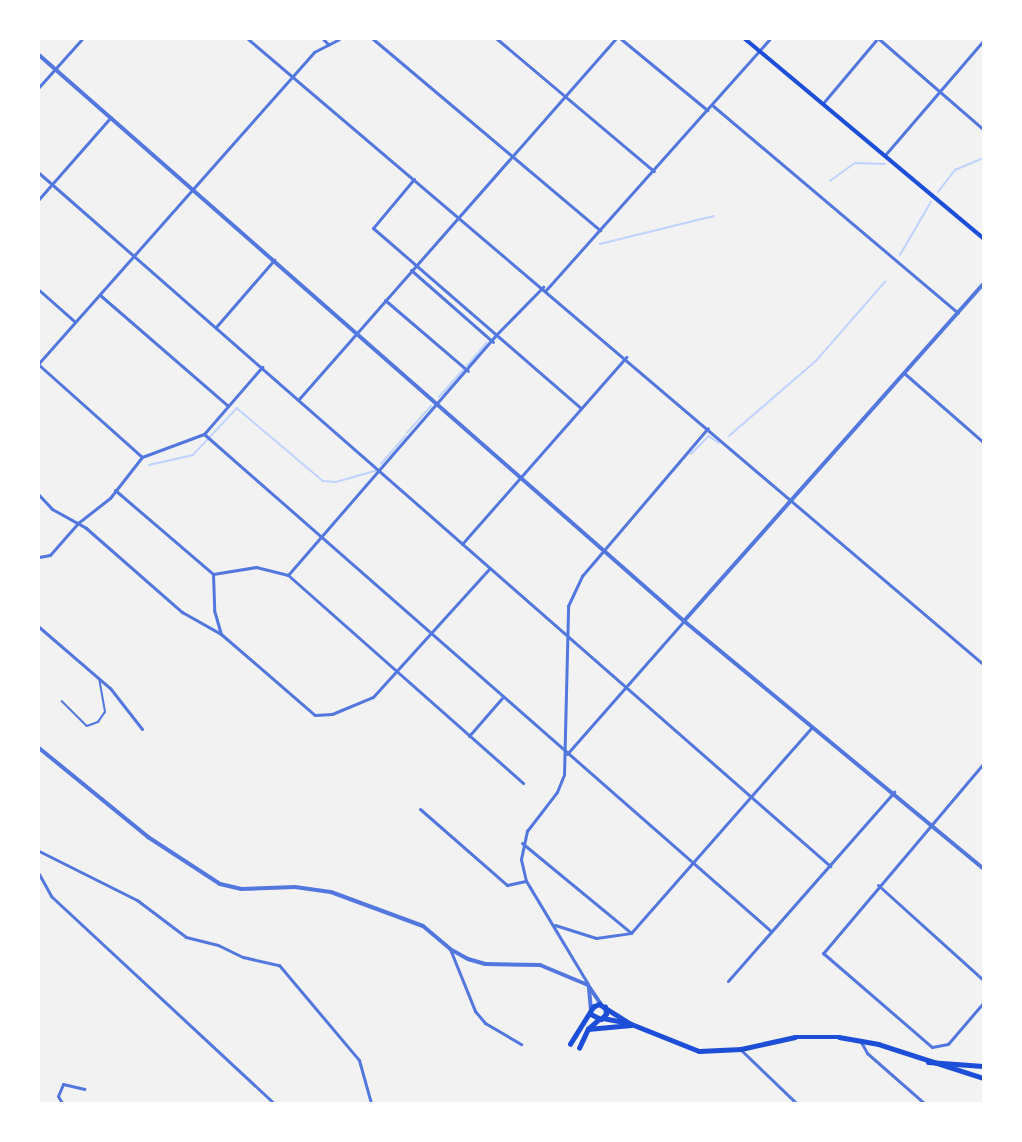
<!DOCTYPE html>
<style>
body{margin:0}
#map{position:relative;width:1022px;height:1142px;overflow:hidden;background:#f2f2f2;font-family:Manrope,sans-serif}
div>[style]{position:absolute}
.stream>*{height:1.5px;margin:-0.75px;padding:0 0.75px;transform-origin:0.75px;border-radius:0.75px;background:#bfd3fe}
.service>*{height:1.5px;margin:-0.75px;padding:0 0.75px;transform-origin:0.75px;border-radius:0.75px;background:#5277de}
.minor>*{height:3px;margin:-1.5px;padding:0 1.5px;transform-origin:1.5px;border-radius:1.5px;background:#5277de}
.tertiary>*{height:4px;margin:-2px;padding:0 2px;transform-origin:2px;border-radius:2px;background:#5277de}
.secondary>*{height:4px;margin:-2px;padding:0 2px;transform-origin:2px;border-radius:2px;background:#1d4ed8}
.primary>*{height:4.5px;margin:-2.25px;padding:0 2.25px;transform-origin:2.25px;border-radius:2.25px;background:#1d4ed8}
.motorway>*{height:5px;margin:-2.5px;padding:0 2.5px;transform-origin:2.5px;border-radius:2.5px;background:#1d4ed8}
span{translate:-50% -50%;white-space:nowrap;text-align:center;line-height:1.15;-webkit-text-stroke:6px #fff;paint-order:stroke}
.frame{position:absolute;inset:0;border:40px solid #fff;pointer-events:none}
</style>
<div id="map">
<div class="stream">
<i style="left:830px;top:181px;width:31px;rotate:-36deg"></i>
<i style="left:855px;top:163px;width:30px;rotate:2deg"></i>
<i style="left:938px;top:192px;width:28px;rotate:-52deg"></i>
<i style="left:955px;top:170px;width:30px;rotate:-23deg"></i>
<i style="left:600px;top:244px;width:117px;rotate:-13.8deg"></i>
<i style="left:900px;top:255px;width:61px;rotate:-59.7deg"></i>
<i style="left:467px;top:366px;width:30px;rotate:-50deg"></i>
<i style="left:439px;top:397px;width:36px;rotate:-48deg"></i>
<i style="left:407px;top:433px;width:36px;rotate:-48deg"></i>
<i style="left:729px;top:436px;width:115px;rotate:-40.8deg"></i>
<i style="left:816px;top:361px;width:105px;rotate:-48.9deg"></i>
<i style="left:691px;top:454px;width:25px;rotate:-45deg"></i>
<i style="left:709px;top:436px;width:12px;rotate:35deg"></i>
<i style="left:381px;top:464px;width:37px;rotate:-49deg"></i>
<i style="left:149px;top:465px;width:45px;rotate:-12.8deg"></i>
<i style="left:193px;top:455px;width:64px;rotate:-46.9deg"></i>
<i style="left:237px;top:408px;width:113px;rotate:40.3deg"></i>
<i style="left:323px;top:481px;width:13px;rotate:4deg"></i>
<i style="left:336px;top:482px;width:41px;rotate:-15.8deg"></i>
</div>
<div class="service">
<i style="left:62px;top:701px;width:35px;rotate:45deg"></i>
<i style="left:87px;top:726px;width:12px;rotate:-20deg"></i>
<i style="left:98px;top:722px;width:12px;rotate:-55deg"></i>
<i style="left:105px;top:712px;width:34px;rotate:-100deg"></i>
</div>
<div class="minor">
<i style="left:248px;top:39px;width:965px;rotate:40.38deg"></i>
<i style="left:323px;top:39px;width:8px;rotate:45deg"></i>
<i style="left:373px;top:39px;width:297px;rotate:40.1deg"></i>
<i style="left:497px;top:39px;width:205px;rotate:40.1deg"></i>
<i style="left:621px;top:39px;width:112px;rotate:39.5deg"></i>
<i style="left:879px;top:39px;width:138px;rotate:40.9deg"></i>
<i style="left:39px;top:87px;width:64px;rotate:-48.1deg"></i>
<i style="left:824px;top:102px;width:82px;rotate:-49.9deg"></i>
<i style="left:712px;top:105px;width:322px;rotate:40.2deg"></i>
<i style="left:885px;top:155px;width:150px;rotate:-49.3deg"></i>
<i style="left:39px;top:173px;width:1052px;rotate:41.22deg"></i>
<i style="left:414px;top:179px;width:64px;rotate:129.9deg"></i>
<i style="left:373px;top:228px;width:275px;rotate:40.9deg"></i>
<i style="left:39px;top:199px;width:109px;rotate:-48.7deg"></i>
<i style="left:411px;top:270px;width:109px;rotate:41.3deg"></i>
<i style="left:39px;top:290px;width:47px;rotate:41.5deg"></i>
<i style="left:546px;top:290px;width:336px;rotate:-48.3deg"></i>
<i style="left:100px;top:295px;width:169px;rotate:40.9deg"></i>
<i style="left:385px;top:300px;width:109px;rotate:40.5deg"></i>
<i style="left:216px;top:327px;width:89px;rotate:-49.1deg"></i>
<i style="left:983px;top:337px;width:1px;rotate:90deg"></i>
<i style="left:39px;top:363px;width:415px;rotate:-48.5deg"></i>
<i style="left:314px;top:52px;width:28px;rotate:-27deg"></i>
<i style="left:39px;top:365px;width:138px;rotate:41.8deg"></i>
<i style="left:904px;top:373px;width:105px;rotate:41.1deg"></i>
<i style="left:299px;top:399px;width:479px;rotate:-48.7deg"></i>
<i style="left:204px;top:434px;width:754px;rotate:41.24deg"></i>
<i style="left:115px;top:490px;width:129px;rotate:40.6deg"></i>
<i style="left:39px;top:495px;width:19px;rotate:47deg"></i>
<i style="left:52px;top:509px;width:39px;rotate:29deg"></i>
<i style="left:86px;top:528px;width:128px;rotate:41.2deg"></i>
<i style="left:182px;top:612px;width:45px;rotate:29.4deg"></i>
<i style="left:221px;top:634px;width:124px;rotate:40.8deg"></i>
<i style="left:315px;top:715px;width:17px;rotate:-3deg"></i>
<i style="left:332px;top:714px;width:44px;rotate:-22.5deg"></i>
<i style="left:373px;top:697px;width:174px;rotate:-47.8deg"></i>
<i style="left:462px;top:544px;width:249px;rotate:-48.7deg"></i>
<i style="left:39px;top:557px;width:11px;rotate:-10deg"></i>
<i style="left:50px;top:555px;width:43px;rotate:-48.8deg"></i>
<i style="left:78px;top:523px;width:41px;rotate:-38deg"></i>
<i style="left:110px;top:498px;width:52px;rotate:-52deg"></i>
<i style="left:142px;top:457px;width:66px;rotate:-20.4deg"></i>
<i style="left:204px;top:434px;width:89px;rotate:-49.1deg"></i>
<i style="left:213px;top:574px;width:44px;rotate:-9.2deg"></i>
<i style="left:256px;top:567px;width:33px;rotate:14deg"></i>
<i style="left:288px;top:575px;width:314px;rotate:41.5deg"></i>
<i style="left:213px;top:574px;width:36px;rotate:88deg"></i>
<i style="left:214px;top:610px;width:25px;rotate:74deg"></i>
<i style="left:288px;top:575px;width:316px;rotate:-49.1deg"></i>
<i style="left:495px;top:336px;width:69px;rotate:-45.6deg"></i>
<i style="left:39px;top:627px;width:94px;rotate:40.7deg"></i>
<i style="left:110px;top:688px;width:52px;rotate:52deg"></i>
<i style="left:469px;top:736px;width:50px;rotate:-49deg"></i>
<i style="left:567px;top:754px;width:177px;rotate:-48.7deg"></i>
<i style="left:983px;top:764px;width:248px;rotate:130.2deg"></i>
<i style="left:823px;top:953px;width:144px;rotate:40.8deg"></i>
<i style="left:932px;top:1047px;width:16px;rotate:-11deg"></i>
<i style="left:948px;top:1044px;width:54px;rotate:-49.5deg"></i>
<i style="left:420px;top:809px;width:116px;rotate:41.1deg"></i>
<i style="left:507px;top:885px;width:19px;rotate:-12deg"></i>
<i style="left:522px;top:843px;width:141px;rotate:39.5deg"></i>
<i style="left:39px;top:851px;width:110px;rotate:26.6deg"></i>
<i style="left:137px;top:900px;width:61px;rotate:37.1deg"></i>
<i style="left:186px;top:937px;width:33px;rotate:14deg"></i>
<i style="left:218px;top:945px;width:28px;rotate:26deg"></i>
<i style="left:243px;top:957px;width:37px;rotate:13deg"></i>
<i style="left:279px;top:965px;width:124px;rotate:49.9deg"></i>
<i style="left:359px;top:1060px;width:45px;rotate:74.4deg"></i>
<i style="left:39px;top:874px;width:26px;rotate:61deg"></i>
<i style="left:52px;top:897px;width:303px;rotate:42.9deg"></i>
<i style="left:878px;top:885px;width:142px;rotate:42.1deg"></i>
<i style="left:555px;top:925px;width:43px;rotate:17.6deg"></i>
<i style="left:596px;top:938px;width:35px;rotate:-8deg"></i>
<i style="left:631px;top:933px;width:274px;rotate:-48.7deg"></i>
<i style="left:450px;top:949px;width:67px;rotate:68deg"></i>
<i style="left:475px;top:1011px;width:16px;rotate:50deg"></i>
<i style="left:485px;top:1023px;width:42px;rotate:30.3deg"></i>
<i style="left:728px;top:981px;width:252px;rotate:-48.7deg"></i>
<i style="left:588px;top:984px;width:120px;rotate:-121deg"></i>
<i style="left:526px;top:881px;width:23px;rotate:-103deg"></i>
<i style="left:521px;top:859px;width:29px;rotate:-78deg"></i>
<i style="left:527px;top:831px;width:49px;rotate:-52.4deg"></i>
<i style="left:557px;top:792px;width:18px;rotate:-68deg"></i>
<i style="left:564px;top:775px;width:169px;rotate:-88.6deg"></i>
<i style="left:568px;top:606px;width:33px;rotate:-65deg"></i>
<i style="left:582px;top:576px;width:194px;rotate:-49.6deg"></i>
<i style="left:861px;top:1042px;width:13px;rotate:61deg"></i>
<i style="left:867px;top:1053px;width:76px;rotate:41.3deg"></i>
<i style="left:741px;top:1050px;width:76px;rotate:43.9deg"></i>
<i style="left:62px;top:1103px;width:8px;rotate:-120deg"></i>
<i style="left:58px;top:1096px;width:13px;rotate:-67deg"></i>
<i style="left:63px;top:1084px;width:22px;rotate:13deg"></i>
</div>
<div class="tertiary">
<i style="left:39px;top:55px;width:858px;rotate:41.27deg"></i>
<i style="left:684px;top:621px;width:388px;rotate:39.6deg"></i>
<i style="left:684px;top:621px;width:451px;rotate:-48.4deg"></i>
<i style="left:39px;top:748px;width:141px;rotate:39.2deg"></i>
<i style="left:148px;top:837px;width:86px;rotate:33.1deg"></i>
<i style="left:220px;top:884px;width:22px;rotate:13deg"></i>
<i style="left:241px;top:889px;width:54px;rotate:-2.1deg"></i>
<i style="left:295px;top:887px;width:36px;rotate:8deg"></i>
<i style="left:331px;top:892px;width:98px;rotate:20.3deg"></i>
<i style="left:423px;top:926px;width:35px;rotate:40deg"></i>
<i style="left:450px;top:949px;width:21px;rotate:29deg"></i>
<i style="left:468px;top:959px;width:18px;rotate:16deg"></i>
<i style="left:485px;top:964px;width:55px;rotate:1deg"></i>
<i style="left:540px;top:965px;width:52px;rotate:22.6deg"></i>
<i style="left:588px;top:985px;width:23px;rotate:56deg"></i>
<i style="left:589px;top:988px;width:21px;rotate:85deg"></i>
</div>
<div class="secondary">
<i style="left:745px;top:39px;width:310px;rotate:39.9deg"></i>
</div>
<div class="primary">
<i style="left:591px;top:1014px;width:11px;rotate:27deg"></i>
<i style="left:601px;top:1019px;width:7px;rotate:-45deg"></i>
<i style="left:606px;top:1014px;width:7px;rotate:-98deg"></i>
<i style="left:603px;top:1018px;width:21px;rotate:11deg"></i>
<i style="left:588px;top:1029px;width:43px;rotate:-5.3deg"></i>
<i style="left:570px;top:1044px;width:44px;rotate:-58.1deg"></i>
<i style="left:593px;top:1007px;width:7px;rotate:-27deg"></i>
<i style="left:599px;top:1004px;width:36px;rotate:32deg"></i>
<i style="left:629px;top:1023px;width:75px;rotate:21.8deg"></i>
<i style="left:699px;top:1051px;width:42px;rotate:-2.7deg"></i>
<i style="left:741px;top:1049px;width:55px;rotate:-12.5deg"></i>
<i style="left:795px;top:1037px;width:44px"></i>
<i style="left:839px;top:1037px;width:40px;rotate:10deg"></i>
<i style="left:878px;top:1044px;width:110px;rotate:17.9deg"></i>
<i style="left:579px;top:1048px;width:21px;rotate:-65deg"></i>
<i style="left:588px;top:1029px;width:13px;rotate:-42deg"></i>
</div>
<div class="motorway">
<i style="left:928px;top:1062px;width:55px;rotate:4.2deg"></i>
</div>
<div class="frame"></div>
</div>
